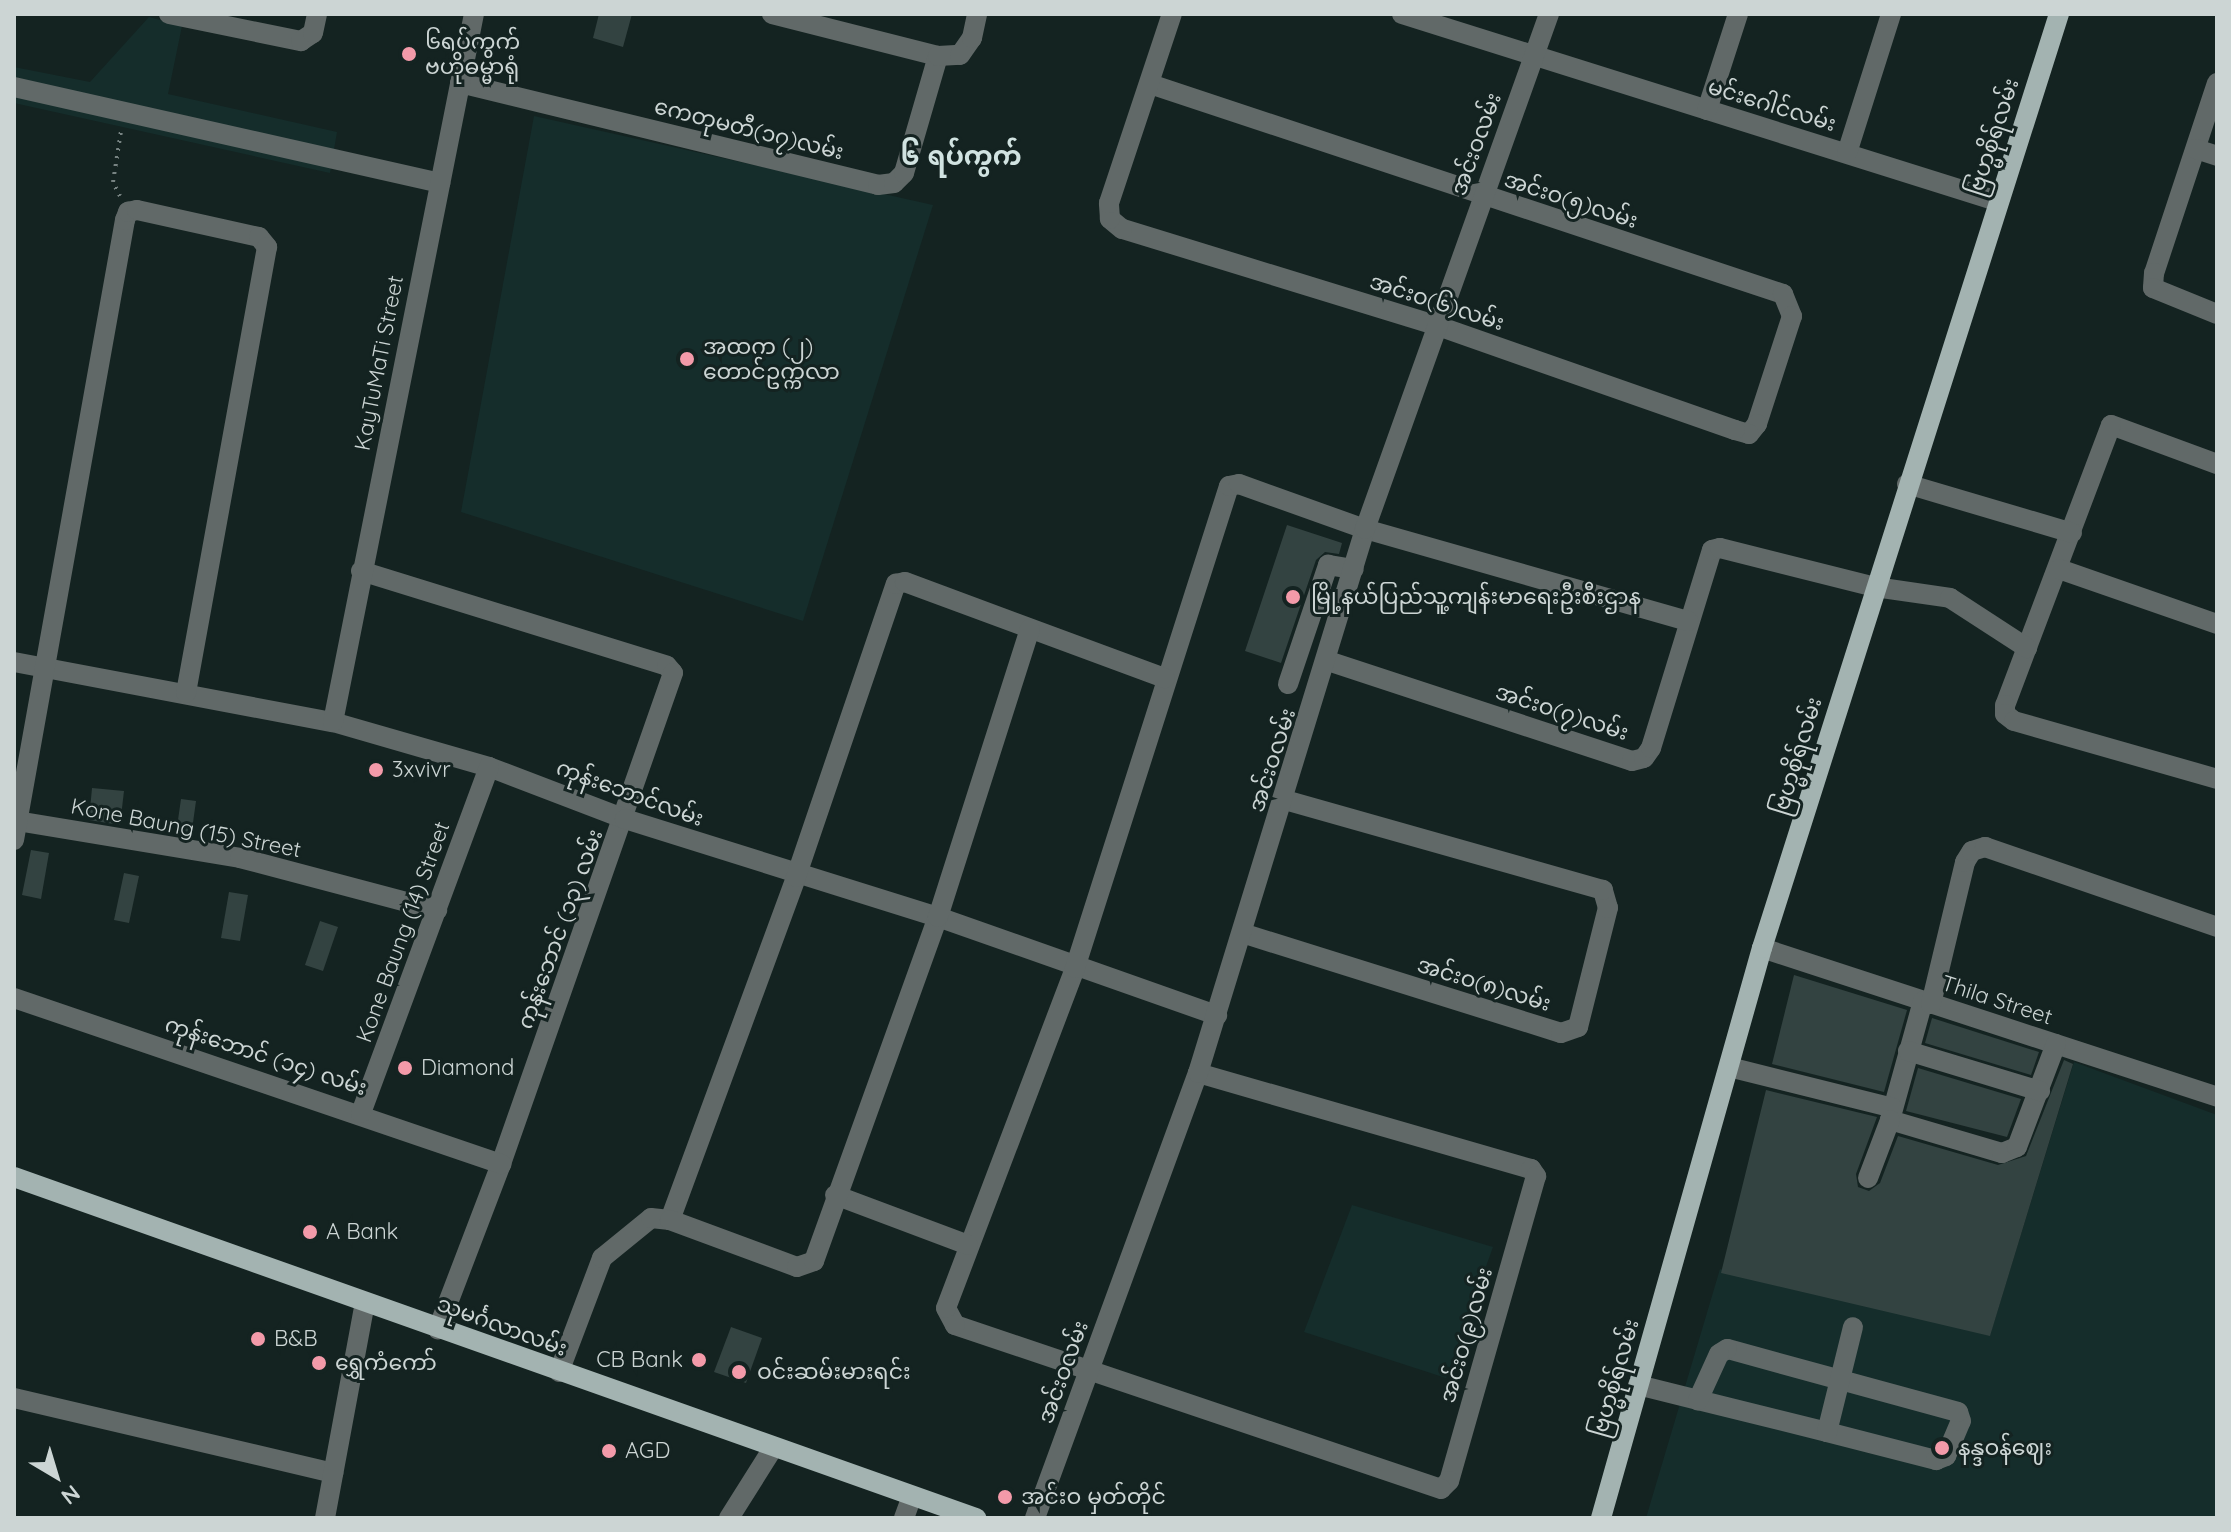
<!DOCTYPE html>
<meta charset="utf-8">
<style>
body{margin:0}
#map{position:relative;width:2231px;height:1532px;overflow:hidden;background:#142321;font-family:Quicksand,"Noto Sans Myanmar",sans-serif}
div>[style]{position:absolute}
.built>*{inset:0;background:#152d2b}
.building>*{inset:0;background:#334341}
.path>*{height:4px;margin-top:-2px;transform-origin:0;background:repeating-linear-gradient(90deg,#778382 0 2px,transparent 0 8px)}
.minor>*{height:20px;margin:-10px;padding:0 10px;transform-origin:10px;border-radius:10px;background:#616968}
.major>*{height:20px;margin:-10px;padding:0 10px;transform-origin:10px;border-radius:10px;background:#a3b3b1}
.dots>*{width:22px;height:22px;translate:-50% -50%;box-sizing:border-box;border:4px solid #142321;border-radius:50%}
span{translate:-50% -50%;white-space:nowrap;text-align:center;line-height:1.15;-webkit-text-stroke:6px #142321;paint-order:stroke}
.poi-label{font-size:22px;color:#ccd5d4}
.left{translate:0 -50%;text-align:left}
.right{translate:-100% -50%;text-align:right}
.street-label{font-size:22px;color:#ccd5d4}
.quarter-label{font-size:26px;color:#d1e3e1;font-weight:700}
.frame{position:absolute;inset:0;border:16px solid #ccd5d4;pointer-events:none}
.north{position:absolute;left:16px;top:1436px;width:80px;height:80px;-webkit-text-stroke:6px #142321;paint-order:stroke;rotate:142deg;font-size:22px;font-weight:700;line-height:32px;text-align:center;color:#ccd5d4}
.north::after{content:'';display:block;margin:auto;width:28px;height:36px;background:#ccd5d4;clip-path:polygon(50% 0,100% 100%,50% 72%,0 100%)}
</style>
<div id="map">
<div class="built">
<i style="clip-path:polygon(149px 17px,182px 26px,168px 94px,337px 132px,330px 173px,14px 103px,14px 67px,90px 82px)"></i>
<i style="clip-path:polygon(534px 116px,933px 205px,803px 621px,461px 512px)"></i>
<i style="clip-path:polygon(2074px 1062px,2217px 1115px,2217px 1518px,1646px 1518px,1720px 1269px,1990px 1335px)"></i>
<i style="clip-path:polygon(1352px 1205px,1493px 1247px,1446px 1378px,1304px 1332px)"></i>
</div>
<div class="building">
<i style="clip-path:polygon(599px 14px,632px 14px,623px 47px,593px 38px)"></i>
<i style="clip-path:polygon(1287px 525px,1342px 543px,1339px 554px,1325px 552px,1316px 560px,1281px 663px,1245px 651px)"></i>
<i style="clip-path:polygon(92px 788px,124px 791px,120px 825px,89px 820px)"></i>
<i style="clip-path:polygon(181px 799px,196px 801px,191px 837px,176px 834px)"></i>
<i style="clip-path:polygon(31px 850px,49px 853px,41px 899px,22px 895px)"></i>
<i style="clip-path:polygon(124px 873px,139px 876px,129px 923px,114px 920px)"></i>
<i style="clip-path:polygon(229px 892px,248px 895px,240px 941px,221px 938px)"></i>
<i style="clip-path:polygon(320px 921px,338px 927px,323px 971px,305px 965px)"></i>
<i style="clip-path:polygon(1794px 975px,1907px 1010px,1884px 1092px,1772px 1064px)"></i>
<i style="clip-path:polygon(1932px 1018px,2039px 1052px,2031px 1075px,1925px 1043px)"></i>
<i style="clip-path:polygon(2064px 1060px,2073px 1064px,1990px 1336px,1721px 1273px,1766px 1090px,1877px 1117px,1856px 1174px,1858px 1187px,1869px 1191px,1880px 1183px,1898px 1136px,1998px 1165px,2026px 1156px)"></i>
<i style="clip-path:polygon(1918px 1068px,2021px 1099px,2007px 1137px,1906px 1111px)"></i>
<i style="clip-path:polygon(731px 1327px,762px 1338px,746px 1383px,714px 1372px)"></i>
</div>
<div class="path">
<i style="left:120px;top:196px;width:16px;rotate:-117deg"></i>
<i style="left:113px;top:182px;width:52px;rotate:-81.1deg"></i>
</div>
<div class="minor">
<i style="left:169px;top:14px;width:135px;rotate:11.6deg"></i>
<i style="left:301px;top:41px;width:14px;rotate:-34deg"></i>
<i style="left:313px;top:33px;width:19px;rotate:-78deg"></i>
<i style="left:772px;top:14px;width:171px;rotate:14.2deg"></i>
<i style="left:1402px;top:14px;width:624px;rotate:17.45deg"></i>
<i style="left:460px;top:83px;width:430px;rotate:13.7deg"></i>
<i style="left:878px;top:185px;width:16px;rotate:-7deg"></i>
<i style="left:894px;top:183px;width:14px;rotate:-45deg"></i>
<i style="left:904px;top:173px;width:122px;rotate:-73.8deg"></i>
<i style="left:938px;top:56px;width:22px;rotate:-3deg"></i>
<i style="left:960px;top:55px;width:21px;rotate:-55deg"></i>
<i style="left:972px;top:38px;width:25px;rotate:-78deg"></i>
<i style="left:2217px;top:83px;width:200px;rotate:108.3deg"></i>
<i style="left:2154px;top:273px;width:15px;rotate:94deg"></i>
<i style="left:2153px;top:288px;width:69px;rotate:22.1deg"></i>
<i style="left:1150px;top:84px;width:667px;rotate:18.35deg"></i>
<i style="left:1783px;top:294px;width:24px;rotate:68deg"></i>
<i style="left:1792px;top:316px;width:114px;rotate:108deg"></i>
<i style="left:1757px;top:424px;width:13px;rotate:129deg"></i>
<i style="left:1749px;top:434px;width:15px;rotate:-164deg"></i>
<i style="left:1735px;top:430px;width:318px;rotate:-160.7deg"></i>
<i style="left:1435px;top:325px;width:327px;rotate:-162.9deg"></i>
<i style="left:1122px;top:229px;width:16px;rotate:-140deg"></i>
<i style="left:1110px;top:219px;width:16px;rotate:-94deg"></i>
<i style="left:1109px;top:203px;width:199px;rotate:-71.6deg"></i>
<i style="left:14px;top:87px;width:437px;rotate:12.7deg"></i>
<i style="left:1707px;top:110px;width:101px;rotate:-72.1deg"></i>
<i style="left:2196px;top:149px;width:22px;rotate:18deg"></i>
<i style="left:1847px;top:153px;width:146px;rotate:-72.4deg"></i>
<i style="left:2217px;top:464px;width:113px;rotate:-159.8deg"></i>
<i style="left:2111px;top:425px;width:299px;rotate:110.7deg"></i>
<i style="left:2005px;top:705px;width:9px;rotate:90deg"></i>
<i style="left:2005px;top:714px;width:11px;rotate:38deg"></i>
<i style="left:2014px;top:721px;width:211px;rotate:15.9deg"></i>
<i style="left:1907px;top:484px;width:172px;rotate:16.5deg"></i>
<i style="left:2059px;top:569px;width:167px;rotate:19.2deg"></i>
<i style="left:361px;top:571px;width:320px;rotate:17.2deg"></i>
<i style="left:667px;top:666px;width:9px;rotate:49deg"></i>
<i style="left:673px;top:673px;width:520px;rotate:109.31deg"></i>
<i style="left:501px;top:1164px;width:177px;rotate:110.9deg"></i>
<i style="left:1328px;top:661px;width:320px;rotate:18.2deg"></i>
<i style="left:1632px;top:761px;width:12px;rotate:-14deg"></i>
<i style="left:1644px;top:758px;width:12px;rotate:-55deg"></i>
<i style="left:1651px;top:748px;width:207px;rotate:-72.9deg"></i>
<i style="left:1712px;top:550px;width:8px;rotate:-14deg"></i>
<i style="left:1720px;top:548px;width:160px;rotate:14.1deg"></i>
<i style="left:1875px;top:587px;width:76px;rotate:8.3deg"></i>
<i style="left:1950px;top:598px;width:92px;rotate:33deg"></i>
<i style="left:14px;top:662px;width:325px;rotate:10.7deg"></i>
<i style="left:333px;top:722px;width:162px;rotate:16.1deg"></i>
<i style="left:489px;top:767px;width:146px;rotate:20.9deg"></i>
<i style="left:625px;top:819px;width:328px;rotate:17.4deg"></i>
<i style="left:938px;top:917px;width:296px;rotate:19.4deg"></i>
<i style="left:1288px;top:684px;width:126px;rotate:-71.4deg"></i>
<i style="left:1328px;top:565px;width:26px;rotate:9deg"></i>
<i style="left:333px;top:722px;width:722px;rotate:-78.74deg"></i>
<i style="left:17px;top:821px;width:226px;rotate:9.4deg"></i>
<i style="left:240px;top:858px;width:204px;rotate:14.8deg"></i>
<i style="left:14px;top:840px;width:630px;rotate:-79.85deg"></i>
<i style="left:125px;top:220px;width:9px;rotate:-69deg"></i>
<i style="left:128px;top:212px;width:9px;rotate:-13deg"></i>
<i style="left:137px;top:210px;width:125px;rotate:12.5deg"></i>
<i style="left:259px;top:237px;width:13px;rotate:51deg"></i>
<i style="left:267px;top:247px;width:453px;rotate:100.3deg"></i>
<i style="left:1242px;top:933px;width:334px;rotate:17.4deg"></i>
<i style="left:1561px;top:1033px;width:18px;rotate:-19deg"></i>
<i style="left:1578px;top:1027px;width:123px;rotate:-75.9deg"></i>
<i style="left:1608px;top:908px;width:19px;rotate:-106deg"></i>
<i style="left:1603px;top:890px;width:331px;rotate:-164.2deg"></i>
<i style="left:1762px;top:948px;width:479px;rotate:18.1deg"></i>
<i style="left:14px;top:998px;width:515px;rotate:18.82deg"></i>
<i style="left:1923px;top:1001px;width:123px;rotate:105.5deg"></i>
<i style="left:1890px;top:1120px;width:117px;rotate:16.4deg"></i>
<i style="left:2002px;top:1153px;width:16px;rotate:-22deg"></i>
<i style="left:2017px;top:1147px;width:110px;rotate:-69.3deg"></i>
<i style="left:1931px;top:1004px;width:146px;rotate:-76.5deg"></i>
<i style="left:1965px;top:862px;width:13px;rotate:-58deg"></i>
<i style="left:1972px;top:851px;width:14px;rotate:-17deg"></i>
<i style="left:1985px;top:847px;width:245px;rotate:19deg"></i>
<i style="left:1908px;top:1051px;width:138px;rotate:16.9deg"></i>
<i style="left:1729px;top:1067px;width:169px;rotate:14deg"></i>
<i style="left:1198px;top:1073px;width:347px;rotate:16.1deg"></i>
<i style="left:1531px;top:1169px;width:9px;rotate:54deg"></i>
<i style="left:1536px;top:1176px;width:317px;rotate:105.9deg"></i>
<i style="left:1449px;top:1481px;width:11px;rotate:135deg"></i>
<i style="left:1441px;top:1489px;width:513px;rotate:-161.35deg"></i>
<i style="left:955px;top:1325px;width:19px;rotate:-118deg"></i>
<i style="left:946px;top:1308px;width:364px;rotate:-69.2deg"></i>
<i style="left:1075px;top:968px;width:506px;rotate:-72.28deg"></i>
<i style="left:1229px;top:486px;width:10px;rotate:-11deg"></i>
<i style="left:1239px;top:484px;width:134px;rotate:19.7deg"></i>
<i style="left:1365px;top:529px;width:336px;rotate:15.9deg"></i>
<i style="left:361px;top:1113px;width:369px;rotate:-69.7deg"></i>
<i style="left:1868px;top:1178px;width:62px;rotate:-69.2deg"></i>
<i style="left:835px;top:1195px;width:142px;rotate:20.6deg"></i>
<i style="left:670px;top:1220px;width:365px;rotate:-69.8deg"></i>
<i style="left:796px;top:877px;width:310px;rotate:-71.2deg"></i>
<i style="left:896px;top:584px;width:9px;rotate:-13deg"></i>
<i style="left:905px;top:582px;width:277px;rotate:20.3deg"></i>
<i style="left:559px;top:1372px;width:122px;rotate:-69.3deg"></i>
<i style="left:602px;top:1258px;width:63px;rotate:-39.2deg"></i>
<i style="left:651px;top:1218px;width:19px;rotate:6deg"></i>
<i style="left:670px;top:1220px;width:135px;rotate:20.3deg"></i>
<i style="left:797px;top:1267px;width:18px;rotate:-19deg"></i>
<i style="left:814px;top:1261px;width:366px;rotate:-70.2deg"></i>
<i style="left:938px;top:917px;width:302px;rotate:-72.3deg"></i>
<i style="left:1638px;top:1385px;width:62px;rotate:14deg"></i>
<i style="left:1698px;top:1400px;width:133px;rotate:13.9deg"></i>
<i style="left:1827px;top:1432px;width:113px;rotate:14.4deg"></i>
<i style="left:1936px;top:1460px;width:11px;rotate:-22deg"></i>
<i style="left:1946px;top:1456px;width:38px;rotate:-67deg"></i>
<i style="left:1961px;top:1421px;width:9px;rotate:-108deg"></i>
<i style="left:1958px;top:1412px;width:239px;rotate:-164.7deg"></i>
<i style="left:1727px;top:1349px;width:9px;rotate:148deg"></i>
<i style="left:1719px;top:1354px;width:51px;rotate:114.5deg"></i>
<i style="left:14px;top:1398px;width:328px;rotate:13.2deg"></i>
<i style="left:1827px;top:1432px;width:108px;rotate:-76.1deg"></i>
<i style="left:325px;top:1518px;width:219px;rotate:-79.5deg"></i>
<i style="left:729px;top:1518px;width:83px;rotate:-57.8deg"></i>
<i style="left:904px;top:1518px;width:23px;rotate:-70deg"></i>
<i style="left:1035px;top:1518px;width:474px;rotate:-69.9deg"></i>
<i style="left:1198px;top:1073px;width:569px;rotate:-72.93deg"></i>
<i style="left:1365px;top:529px;width:547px;rotate:-70.34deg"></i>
</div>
<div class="major">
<i style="left:14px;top:1177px;width:1021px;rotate:19.52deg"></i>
<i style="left:1601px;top:1518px;width:592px;rotate:-74.23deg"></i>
<i style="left:1762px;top:948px;width:980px;rotate:-72.36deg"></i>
</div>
<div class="dots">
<i style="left:409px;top:54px;background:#f39aa9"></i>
<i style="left:687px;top:359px;background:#f39aa9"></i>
<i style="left:1293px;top:597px;background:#f39aa9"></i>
<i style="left:376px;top:770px;background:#f39aa9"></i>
<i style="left:405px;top:1068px;background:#f39aa9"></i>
<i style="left:310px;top:1232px;background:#f39aa9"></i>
<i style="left:258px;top:1339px;background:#f39aa9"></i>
<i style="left:699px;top:1360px;background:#f39aa9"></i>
<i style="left:319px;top:1363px;background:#f39aa9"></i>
<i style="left:739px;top:1372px;background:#f39aa9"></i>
<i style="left:1942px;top:1448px;background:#f39aa9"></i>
<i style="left:609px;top:1451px;background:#f39aa9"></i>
<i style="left:1005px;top:1497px;background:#f39aa9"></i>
</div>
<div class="poi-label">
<span class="left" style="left:425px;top:54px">၆ရပ်ကွက်<br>ဗဟိုဓမ္မာရုံ</span>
<span class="left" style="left:703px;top:359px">အထက (၂)<br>တောင်ဥက္ကလာ</span>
<span class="left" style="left:1311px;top:597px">မြို့နယ်ပြည်သူ့ကျန်းမာရေးဦးစီးဌာန</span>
<span class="left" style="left:392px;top:770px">3xvivr</span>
<span class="left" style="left:421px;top:1068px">Diamond</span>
<span class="left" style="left:326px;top:1232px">A Bank</span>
<span class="left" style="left:274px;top:1339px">B&amp;B</span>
<span class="right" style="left:683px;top:1360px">CB Bank</span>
<span class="left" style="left:335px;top:1363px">ရွှေကံကော်</span>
<span class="left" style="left:757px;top:1372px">ဝင်းဆမ်းမားရင်း</span>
<span class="left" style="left:1958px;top:1448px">နန္ဒဝန်ဈေး</span>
<span class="left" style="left:625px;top:1451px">AGD</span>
<span class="left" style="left:1021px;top:1497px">အင်းဝ မှတ်တိုင်</span>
</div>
<div class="street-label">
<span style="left:1772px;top:105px;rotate:17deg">မင်းဂေါင်လမ်း</span>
<span style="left:749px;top:129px;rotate:14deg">ကေတုမတီ(၁၇)လမ်း</span>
<span style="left:1993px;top:137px;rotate:-72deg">ဗြဟ္မစိုရ်လမ်း</span>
<span style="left:1476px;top:144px;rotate:-70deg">အင်းဝလမ်း</span>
<span style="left:1571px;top:200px;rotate:18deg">အင်းဝ(၅)လမ်း</span>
<span style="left:1437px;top:302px;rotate:18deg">အင်းဝ(၆)လမ်း</span>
<span style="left:379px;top:363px;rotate:-79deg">KayTuMaTi Street</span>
<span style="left:1562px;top:712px;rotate:18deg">အင်းဝ(၇)လမ်း</span>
<span style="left:1797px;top:756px;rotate:-73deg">ဗြဟ္မစိုရ်လမ်း</span>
<span style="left:1272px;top:760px;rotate:-72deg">အင်းဝလမ်း</span>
<span style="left:630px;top:793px;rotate:20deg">ကုန်းဘောင်လမ်း</span>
<span style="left:186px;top:828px;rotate:11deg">Kone Baung (15) Street</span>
<span style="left:560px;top:929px;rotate:-70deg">ကုန်းဘောင် (၁၃) လမ်း</span>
<span style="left:403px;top:932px;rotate:-70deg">Kone Baung (14) Street</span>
<span style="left:1484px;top:984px;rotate:17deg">အင်းဝ(၈)လမ်း</span>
<span style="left:1997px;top:1000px;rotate:18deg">Thila Street</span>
<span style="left:266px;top:1056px;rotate:18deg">ကုန်းဘောင် (၁၄) လမ်း</span>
<span style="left:502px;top:1326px;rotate:20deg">သုမင်္ဂလာလမ်း</span>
<span style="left:1466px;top:1335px;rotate:-74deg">အင်းဝ(၉)လမ်း</span>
<span style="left:1063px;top:1372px;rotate:-70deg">အင်းဝလမ်း</span>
<span style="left:1615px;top:1378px;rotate:-74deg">ဗြဟ္မစိုရ်လမ်း</span>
</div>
<div class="quarter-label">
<span style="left:961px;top:156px">၆ ရပ်ကွက်</span>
</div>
<div class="frame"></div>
<div class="north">N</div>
</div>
